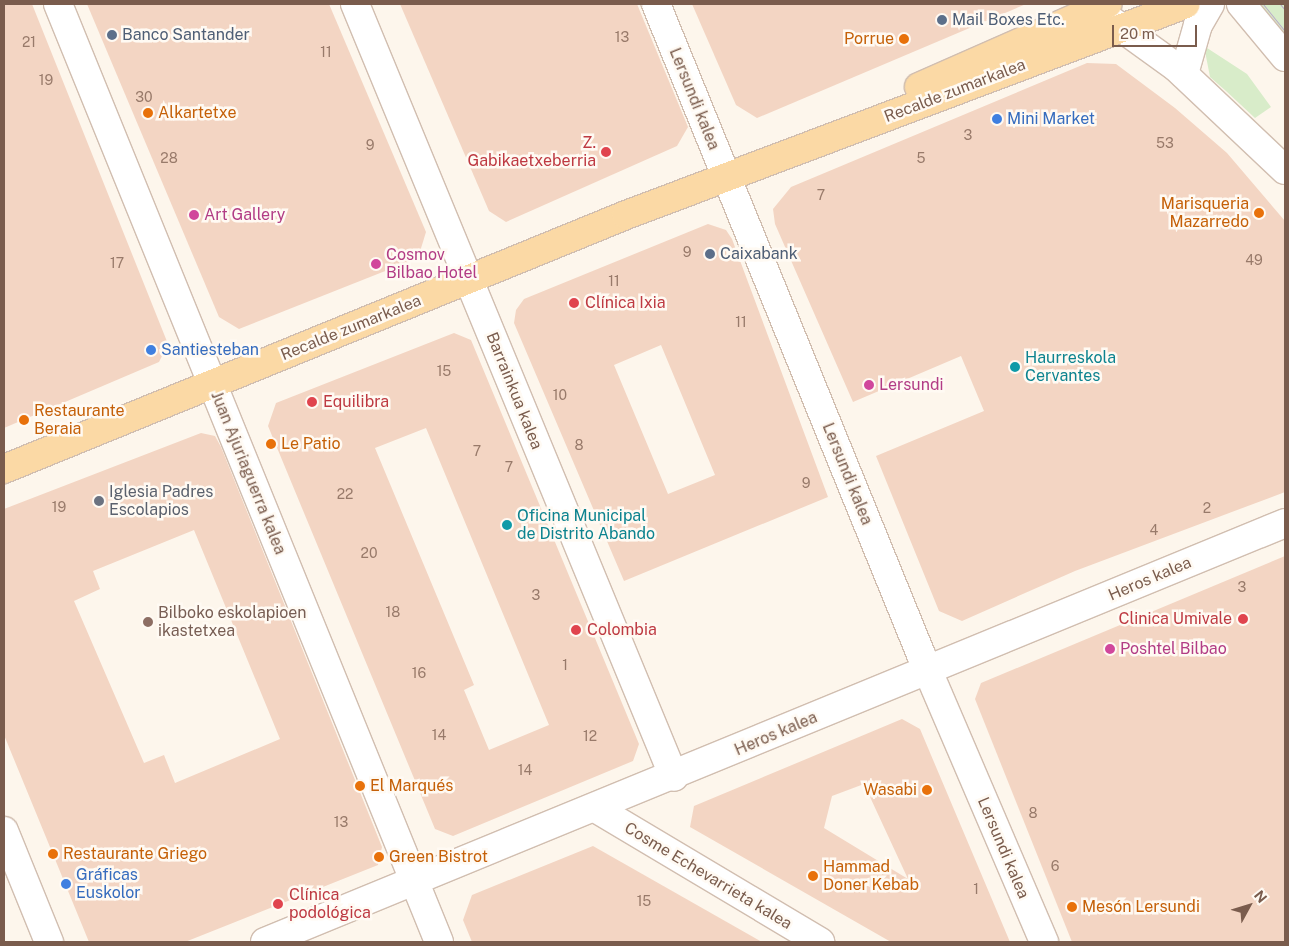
<!DOCTYPE html>
<meta charset="utf-8">
<style>
body{margin:0}
#map{position:relative;width:1289px;height:946px;overflow:hidden;background:#fdf6ec;font-family:"Public Sans",sans-serif}
div>[style]{position:absolute}
.green>*{inset:0;background:#d8ecc9}
.building>*{inset:0;background:#f3d5c3}
.roads{filter:drop-shadow(1px 0 #d1beb0) drop-shadow(-1px 0 #d1beb0) drop-shadow(0 1px #d1beb0) drop-shadow(0 -1px #d1beb0)}
.street>*{height:28px;margin:-14px;padding:0 14px;transform-origin:14px;border-radius:14px;background:#fff}
.secondary>*{height:28px;margin:-14px;padding:0 14px;transform-origin:14px;border-radius:14px;background:#fff}
.primary>*{height:28px;margin:-14px;padding:0 14px;transform-origin:14px;border-radius:14px;background:#fbd9a5}
.tram>*{height:1px;margin:-0.5px;padding:0 0.5px;transform-origin:0.5px;border-radius:0.5px;background:#b9a8c9}
.dots>*{width:14px;height:14px;translate:-50% -50%;box-sizing:border-box;border:2px solid #fffaf3;border-radius:50%}
span{translate:-50% -50%;white-space:nowrap;text-align:center;line-height:1.15;-webkit-text-stroke:5px #fffaf3;paint-order:stroke}
.number-label{font-size:14px;color:#987a6a}
.number-label span{-webkit-text-stroke-width:0}
.service-label{font-size:16px;color:#4e5e75}
.left{translate:0 -50%;text-align:left}
.food-label{font-size:16px;color:#c56008}
.right{translate:-100% -50%;text-align:right}
.street-label{font-size:16px;color:#7a5c4d}
.shop-label{font-size:16px;color:#366cbe}
.health-label{font-size:16px;color:#be3a42}
.hotel-label{font-size:16px;color:#b23c85}
.culture-label{font-size:16px;color:#0d838f}
.worship-label{font-size:16px;color:#5b616d}
.education-label{font-size:16px;color:#785e54}
.frame{position:absolute;inset:0;border:5px solid #7a5c4d;pointer-events:none}
.north{position:absolute;left:1224px;top:881px;width:50px;height:50px;-webkit-text-stroke:4px #fffaf3;paint-order:stroke;rotate:51deg;font-size:14px;font-weight:700;line-height:20px;text-align:center;color:#7a5c4d}
.north::after{content:'';display:block;margin:auto;width:18px;height:22px;background:#7a5c4d;clip-path:polygon(50% 0,100% 100%,50% 72%,0 100%)}
.scale{position:absolute;left:1112px;top:25px;width:85px;height:22px;box-sizing:border-box;border:2px solid #7a5c4d;border-top:0;padding-left:6px;font-size:15px;line-height:18px;white-space:nowrap;color:#7a5c4d;-webkit-text-stroke:4px #fffaf3;paint-order:stroke}
</style>
<div id="map">
<div class="green">
<i style="clip-path:polygon(1239px 4px,1285px 4px,1285px 58px)"></i>
<i style="clip-path:polygon(1204px 46px,1247px 74px,1271px 107px,1255px 118px,1226px 91px,1210px 77px)"></i>
</div>
<div class="building">
<i style="clip-path:polygon(4px 4px,32px 4px,168px 344px,159px 362px,4px 428px)"></i>
<i style="clip-path:polygon(87px 4px,329px 4px,426px 232px,418px 258px,239px 329px,219px 317px)"></i>
<i style="clip-path:polygon(400px 4px,637px 4px,688px 127px,677px 146px,506px 222px,489px 211px)"></i>
<i style="clip-path:polygon(692px 4px,1026px 4px,757px 118px,736px 105px)"></i>
<i style="clip-path:polygon(1087px 63px,1116px 64px,1175px 108px,1227px 153px,1285px 221px,1285px 492px,1075px 571px,962px 621px,939px 611px,876px 456px,984px 411px,961px 356px,853px 402px,775px 224px,773px 209px,791px 187px)"></i>
<i style="clip-path:polygon(evenodd,708px 224px,726px 230px,732px 239px,828px 497px,624px 581px,514px 323px,516px 310px,524px 299px,708px 224px,661px 345px,715px 475px,668px 494px,614px 365px,661px 345px)"></i>
<i style="clip-path:polygon(evenodd,454px 333px,471px 340px,639px 744px,633px 761px,453px 836px,435px 829px,268px 426px,276px 403px,454px 333px,426px 428px,549px 725px,489px 750px,464px 690px,474px 685px,375px 448px,426px 428px)"></i>
<i style="clip-path:polygon(evenodd,201px 433px,215px 436px,221px 447px,382px 847px,378px 865px,185px 942px,89px 942px,4px 735px,4px 509px,201px 433px,194px 530px,280px 739px,175px 783px,164px 755px,144px 763px,74px 601px,100px 589px,93px 571px,194px 530px)"></i>
<i style="clip-path:polygon(1285px 556px,1285px 942px,1072px 942px,975px 699px,981px 683px)"></i>
<i style="clip-path:polygon(evenodd,902px 719px,920px 729px,1010px 942px,891px 942px,690px 827px,694px 806px,902px 719px,864px 784px,908px 879px,824px 828px,832px 796px,864px 784px)"></i>
<i style="clip-path:polygon(593px 846px,762px 942px,472px 942px,463px 920px,472px 895px)"></i>
</div>
<div class="roads">
<div class="street">
<i style="left:58px;top:4px;width:1012px;rotate:67.89deg"></i>
<i style="left:355px;top:4px;width:836px;rotate:67.58deg"></i>
<i style="left:656px;top:4px;width:705px;rotate:67.84deg"></i>
<i style="left:922px;top:657px;width:310px;rotate:66.8deg"></i>
<i style="left:1241px;top:4px;width:69px;rotate:50.3deg"></i>
<i style="left:1184px;top:74px;width:51px;rotate:-74.1deg"></i>
<i style="left:1198px;top:25px;width:24px;rotate:-60deg"></i>
<i style="left:597px;top:809px;width:260px;rotate:30.8deg"></i>
<i style="left:4px;top:831px;width:120px;rotate:67.9deg"></i>
<i style="left:265px;top:942px;width:1103px;rotate:-22.33deg"></i>
</div>
<div class="secondary">
<i style="left:1105px;top:16px;width:87px;rotate:35.7deg"></i>
<i style="left:1176px;top:67px;width:150px;rotate:43.4deg"></i>
</div>
<div class="primary">
<i style="left:919px;top:87px;width:206px;rotate:-23.8deg"></i>
<i style="left:4px;top:469px;width:672px;rotate:-22.21deg"></i>
<i style="left:626px;top:215px;width:598px;rotate:-20.65deg"></i>
</div>
</div>
<div class="tram">
<i style="left:1263px;top:4px;width:35px;rotate:51deg"></i>
<i style="left:1280px;top:4px;width:8px;rotate:50deg"></i>
</div>
<div class="dots">
<i style="left:942px;top:20px;background:#5c6f8a"></i>
<i style="left:112px;top:35px;background:#5c6f8a"></i>
<i style="left:904px;top:39px;background:#e8710a"></i>
<i style="left:148px;top:113px;background:#e8710a"></i>
<i style="left:997px;top:119px;background:#3f7fe0"></i>
<i style="left:606px;top:152px;background:#e0444e"></i>
<i style="left:1259px;top:213px;background:#e8710a"></i>
<i style="left:194px;top:215px;background:#d1479c"></i>
<i style="left:710px;top:254px;background:#5c6f8a"></i>
<i style="left:376px;top:264px;background:#d1479c"></i>
<i style="left:574px;top:303px;background:#e0444e"></i>
<i style="left:151px;top:350px;background:#3f7fe0"></i>
<i style="left:1015px;top:367px;background:#0f9aa8"></i>
<i style="left:869px;top:385px;background:#d1479c"></i>
<i style="left:312px;top:402px;background:#e0444e"></i>
<i style="left:24px;top:420px;background:#e8710a"></i>
<i style="left:271px;top:444px;background:#e8710a"></i>
<i style="left:99px;top:501px;background:#6b7280"></i>
<i style="left:507px;top:525px;background:#0f9aa8"></i>
<i style="left:1243px;top:619px;background:#e0444e"></i>
<i style="left:148px;top:622px;background:#8d6e63"></i>
<i style="left:576px;top:630px;background:#e0444e"></i>
<i style="left:1110px;top:649px;background:#d1479c"></i>
<i style="left:360px;top:786px;background:#e8710a"></i>
<i style="left:927px;top:790px;background:#e8710a"></i>
<i style="left:53px;top:854px;background:#e8710a"></i>
<i style="left:379px;top:857px;background:#e8710a"></i>
<i style="left:813px;top:876px;background:#e8710a"></i>
<i style="left:66px;top:884px;background:#3f7fe0"></i>
<i style="left:278px;top:904px;background:#e0444e"></i>
<i style="left:1072px;top:907px;background:#e8710a"></i>
</div>
<div class="number-label">
<span style="left:622px;top:37px">13</span>
<span style="left:29px;top:42px">21</span>
<span style="left:326px;top:52px">11</span>
<span style="left:46px;top:80px">19</span>
<span style="left:144px;top:97px">30</span>
<span style="left:968px;top:135px">3</span>
<span style="left:1165px;top:143px">53</span>
<span style="left:370px;top:145px">9</span>
<span style="left:169px;top:158px">28</span>
<span style="left:921px;top:158px">5</span>
<span style="left:821px;top:195px">7</span>
<span style="left:687px;top:252px">9</span>
<span style="left:1254px;top:260px">49</span>
<span style="left:117px;top:263px">17</span>
<span style="left:614px;top:281px">11</span>
<span style="left:741px;top:322px">11</span>
<span style="left:444px;top:371px">15</span>
<span style="left:560px;top:395px">10</span>
<span style="left:579px;top:445px">8</span>
<span style="left:477px;top:451px">7</span>
<span style="left:509px;top:467px">7</span>
<span style="left:806px;top:483px">9</span>
<span style="left:345px;top:494px">22</span>
<span style="left:59px;top:507px">19</span>
<span style="left:1207px;top:508px">2</span>
<span style="left:1154px;top:530px">4</span>
<span style="left:369px;top:553px">20</span>
<span style="left:1242px;top:587px">3</span>
<span style="left:536px;top:595px">3</span>
<span style="left:393px;top:612px">18</span>
<span style="left:565px;top:665px">1</span>
<span style="left:419px;top:673px">16</span>
<span style="left:439px;top:735px">14</span>
<span style="left:590px;top:736px">12</span>
<span style="left:525px;top:770px">14</span>
<span style="left:1033px;top:813px">8</span>
<span style="left:341px;top:822px">13</span>
<span style="left:1055px;top:866px">6</span>
<span style="left:976px;top:889px">1</span>
<span style="left:644px;top:901px">15</span>
</div>
<div class="service-label">
<span class="left" style="left:952px;top:20px">Mail Boxes Etc.</span>
<span class="left" style="left:122px;top:35px">Banco Santander</span>
<span class="left" style="left:720px;top:254px">Caixabank</span>
</div>
<div class="food-label">
<span class="right" style="left:894px;top:39px">Porrue</span>
<span class="left" style="left:158px;top:113px">Alkartetxe</span>
<span class="right" style="left:1249px;top:213px">Marisqueria<br>Mazarredo</span>
<span class="left" style="left:34px;top:420px">Restaurante<br>Beraia</span>
<span class="left" style="left:281px;top:444px">Le Patio</span>
<span class="left" style="left:370px;top:786px">El Marqués</span>
<span class="right" style="left:917px;top:790px">Wasabi</span>
<span class="left" style="left:63px;top:854px">Restaurante Griego</span>
<span class="left" style="left:389px;top:857px">Green Bistrot</span>
<span class="left" style="left:823px;top:876px">Hammad<br>Doner Kebab</span>
<span class="left" style="left:1082px;top:907px">Mesón Lersundi</span>
</div>
<div class="street-label">
<span style="left:955px;top:91px;rotate:-21deg">Recalde zumarkalea</span>
<span style="left:694px;top:99px;rotate:68deg">Lersundi kalea</span>
<span style="left:351px;top:328px;rotate:-22deg">Recalde zumarkalea</span>
<span style="left:514px;top:391px;rotate:68deg">Barrainkua kalea</span>
<span style="left:248px;top:473px;rotate:68deg">Juan Ajuriaguerra kalea</span>
<span style="left:847px;top:474px;rotate:68deg">Lersundi kalea</span>
<span style="left:1150px;top:579px;rotate:-23deg">Heros kalea</span>
<span style="left:776px;top:734px;rotate:-23deg">Heros kalea</span>
<span style="left:1003px;top:848px;rotate:67deg">Lersundi kalea</span>
<span style="left:708px;top:876px;rotate:31deg">Cosme Echevarrieta kalea</span>
</div>
<div class="shop-label">
<span class="left" style="left:1007px;top:119px">Mini Market</span>
<span class="left" style="left:161px;top:350px">Santiesteban</span>
<span class="left" style="left:76px;top:884px">Gráficas<br>Euskolor</span>
</div>
<div class="health-label">
<span class="right" style="left:596px;top:152px">Z.<br>Gabikaetxeberria</span>
<span class="left" style="left:585px;top:303px">Clínica Ixia</span>
<span class="left" style="left:323px;top:402px">Equilibra</span>
<span class="right" style="left:1232px;top:619px">Clinica Umivale</span>
<span class="left" style="left:587px;top:630px">Colombia</span>
<span class="left" style="left:289px;top:904px">Clínica<br>podológica</span>
</div>
<div class="hotel-label">
<span class="left" style="left:204px;top:215px">Art Gallery</span>
<span class="left" style="left:386px;top:264px">Cosmov<br>Bilbao Hotel</span>
<span class="left" style="left:879px;top:385px">Lersundi</span>
<span class="left" style="left:1120px;top:649px">Poshtel Bilbao</span>
</div>
<div class="culture-label">
<span class="left" style="left:1025px;top:367px">Haurreskola<br>Cervantes</span>
<span class="left" style="left:517px;top:525px">Oficina Municipal<br>de Distrito Abando</span>
</div>
<div class="worship-label">
<span class="left" style="left:109px;top:501px">Iglesia Padres<br>Escolapios</span>
</div>
<div class="education-label">
<span class="left" style="left:158px;top:622px">Bilboko eskolapioen<br>ikastetxea</span>
</div>
<div class="frame"></div>
<div class="north">N</div>
<div class="scale">20 m</div>
</div>
